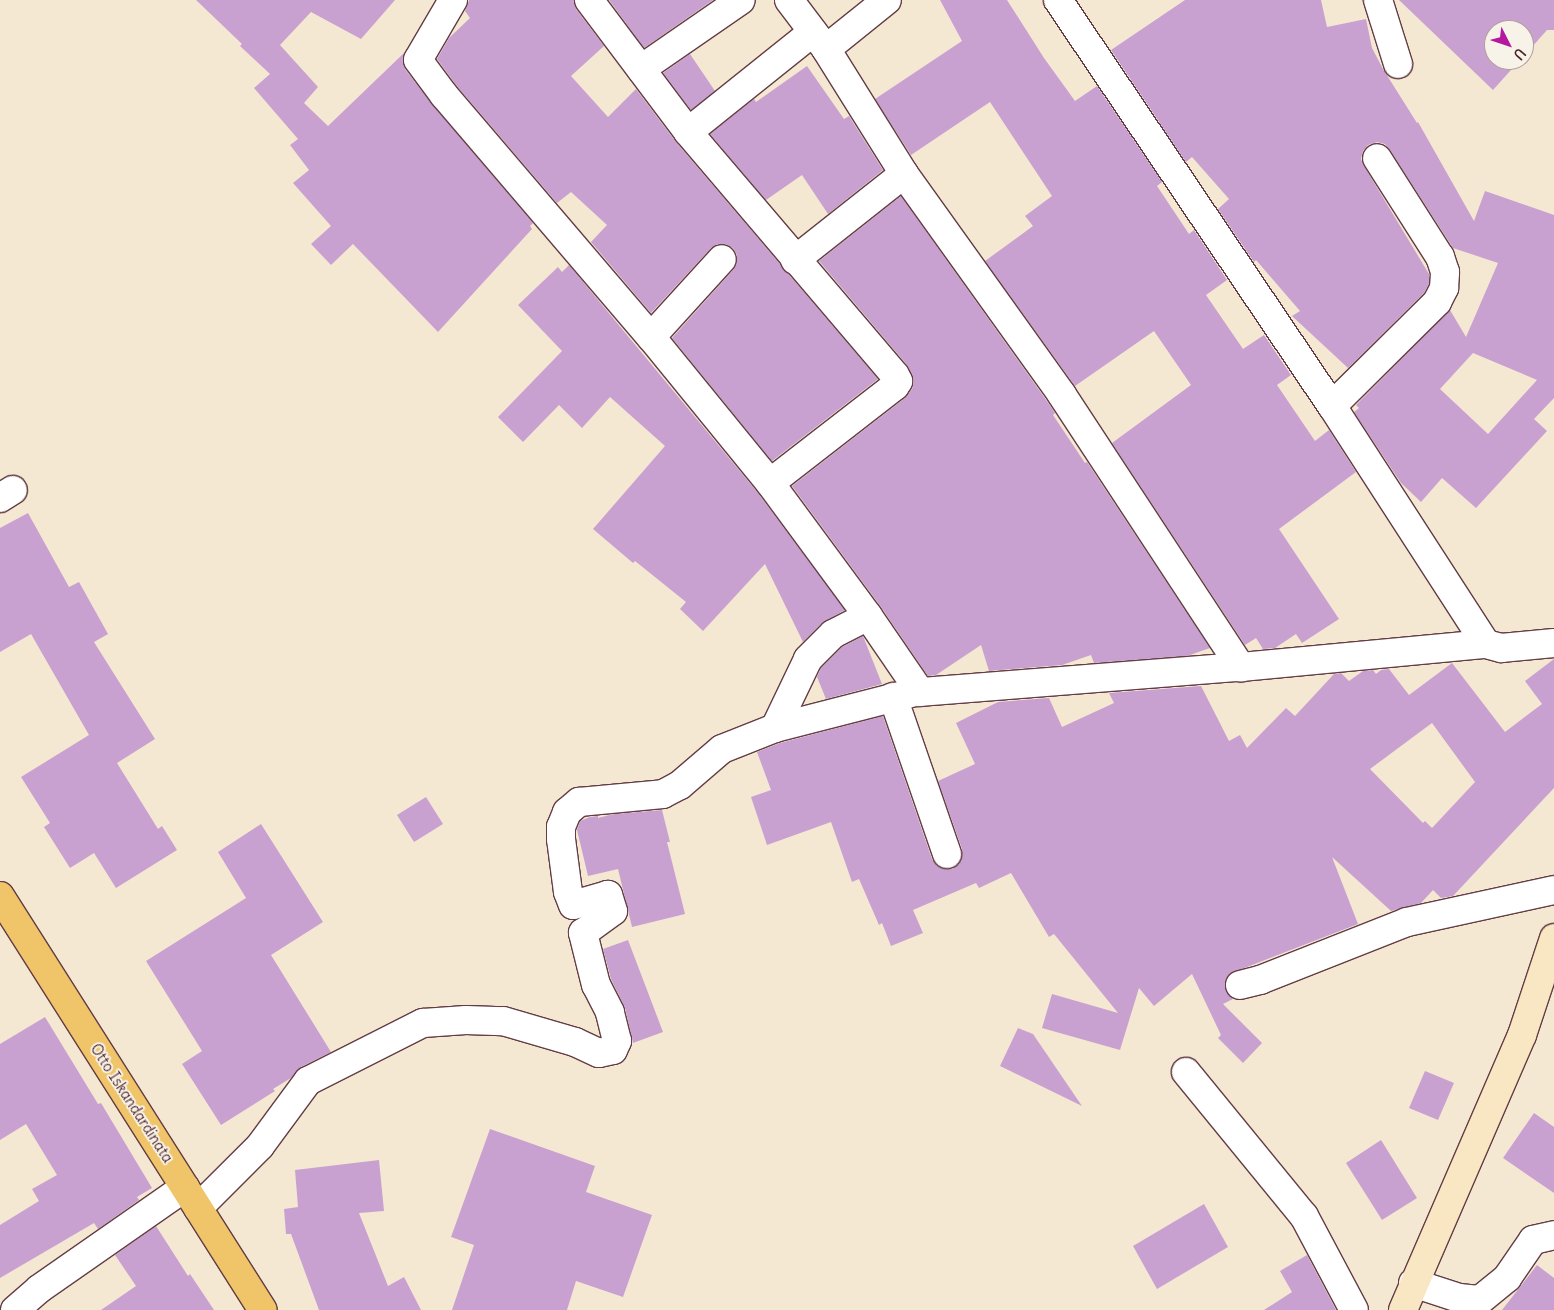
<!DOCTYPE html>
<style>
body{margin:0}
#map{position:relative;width:1554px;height:1310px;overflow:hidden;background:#f4e8d3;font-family:Delius,sans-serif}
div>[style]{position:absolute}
.building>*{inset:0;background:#c9a1d1}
.roads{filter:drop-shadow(1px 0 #643d44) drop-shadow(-1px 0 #643d44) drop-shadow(0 1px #643d44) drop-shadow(0 -1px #643d44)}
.street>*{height:28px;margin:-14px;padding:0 14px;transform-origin:14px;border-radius:14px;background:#fff}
.secondary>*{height:28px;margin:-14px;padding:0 14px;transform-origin:14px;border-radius:14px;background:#f9e7c3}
.primary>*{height:28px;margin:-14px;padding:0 14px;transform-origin:14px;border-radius:14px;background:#f0c469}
span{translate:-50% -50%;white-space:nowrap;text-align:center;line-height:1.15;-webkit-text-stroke:4px #f7f3e8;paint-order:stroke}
.street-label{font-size:15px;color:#4a1f2b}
.north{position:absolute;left:1484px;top:20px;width:50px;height:50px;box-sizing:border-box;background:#f7f3e8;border:1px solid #b29e9c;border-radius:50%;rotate:131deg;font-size:14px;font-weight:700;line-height:20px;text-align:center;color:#4a1f2b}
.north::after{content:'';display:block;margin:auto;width:18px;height:22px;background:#b5179e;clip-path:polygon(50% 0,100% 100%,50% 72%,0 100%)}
</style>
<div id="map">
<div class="building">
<i style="clip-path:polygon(196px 0,395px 0,361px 39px,311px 12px,280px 45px,318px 87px,304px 103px,328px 126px,404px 53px,403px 61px,405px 69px,432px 104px,533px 223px,530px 226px,532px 229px,438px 332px,353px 244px,331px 265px,311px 244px,331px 226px,293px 183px,309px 170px,290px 145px,298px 139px,254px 88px,270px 74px,240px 46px,242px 44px)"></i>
<i style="clip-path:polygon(469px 0,574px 0,576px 9px,604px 46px,571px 76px,608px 117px,636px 89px,676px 142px,878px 379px,772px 461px,672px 338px,734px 269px,737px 262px,737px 255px,733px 248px,725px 244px,718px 244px,711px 248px,651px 313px,591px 242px,607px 225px,571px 192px,557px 203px,456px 85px,437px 59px,449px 38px,470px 18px,465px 11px)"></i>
<i style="clip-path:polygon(609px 0,713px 0,644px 48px)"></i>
<i style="clip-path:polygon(940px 0,1007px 0,1044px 58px,1075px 101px,1097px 86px,1162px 182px,1157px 186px,1189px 234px,1194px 230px,1227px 280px,1206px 295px,1243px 349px,1264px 335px,1291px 375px,1277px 385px,1315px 441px,1329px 430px,1356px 472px,1279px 529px,1339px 619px,1302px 643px,1296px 634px,1275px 648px,1263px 649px,1256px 638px,1245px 645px,1112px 443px,1191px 385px,1154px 331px,1075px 386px,985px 261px,1033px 226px,1025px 216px,1052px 196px,990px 102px,911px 155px,875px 99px,962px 41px)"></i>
<i style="clip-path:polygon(evenodd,1185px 0,1321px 0,1327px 27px,1366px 19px,1372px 48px,1383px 69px,1417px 123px,1418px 122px,1474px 221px,1485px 191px,1554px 215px,1554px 398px,1534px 419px,1547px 431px,1476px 508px,1442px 478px,1421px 502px,1401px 483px,1354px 412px,1359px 408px,1356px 405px,1450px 310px,1466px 337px,1498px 263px,1453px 248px,1390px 150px,1385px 144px,1377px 142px,1368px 145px,1363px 151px,1361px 159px,1364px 166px,1429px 274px,1429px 284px,1424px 293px,1348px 368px,1292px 316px,1300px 311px,1256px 260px,1254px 262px,1218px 209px,1229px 199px,1192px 157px,1186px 162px,1111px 50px,1185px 0,1473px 353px,1537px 380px,1488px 434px,1440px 389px,1473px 353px)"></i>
<i style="clip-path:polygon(1399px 0,1554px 0,1554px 30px,1547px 30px,1524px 56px,1524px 30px,1494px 30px,1494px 60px,1520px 60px,1493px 90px)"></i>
<i style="clip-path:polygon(690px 54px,715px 91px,691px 110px,663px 73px)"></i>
<i style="clip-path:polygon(807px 66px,844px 119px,849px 116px,883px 170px,828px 214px,802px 175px,766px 200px,710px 134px,754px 99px,756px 102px)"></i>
<i style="clip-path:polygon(901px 196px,1049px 404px,1055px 413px,1053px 415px,1085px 463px,1087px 462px,1210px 648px,1187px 656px,1094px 663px,1091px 655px,1062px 665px,989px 671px,981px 645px,936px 675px,928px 676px,881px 607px,792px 486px,905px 398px,912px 389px,914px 381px,907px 365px,819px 261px)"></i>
<i style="clip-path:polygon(569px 265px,758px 493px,845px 610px,822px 623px,803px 642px,765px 564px,703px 631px,680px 609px,686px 602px,635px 561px,633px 563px,593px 529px,665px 446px,610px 397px,582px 428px,559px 405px,523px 442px,498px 417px,562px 351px,518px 305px,558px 267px,562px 272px)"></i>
<i style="clip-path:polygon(28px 513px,69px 587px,79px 582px,108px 634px,94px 642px,155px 739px,117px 763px,158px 829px,162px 826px,177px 850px,116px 888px,94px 853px,70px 868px,44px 827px,50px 823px,21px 777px,89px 735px,31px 634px,0 652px,0 528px)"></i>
<i style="clip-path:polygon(863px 636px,882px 684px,826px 699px,817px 677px,821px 668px,842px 647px)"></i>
<i style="clip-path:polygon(evenodd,1554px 659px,1554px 788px,1453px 896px,1441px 898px,1433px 890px,1421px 903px,1391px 911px,1332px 857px,1358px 924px,1229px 974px,1225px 981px,1225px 988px,1233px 999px,1223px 1004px,1262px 1043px,1243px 1063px,1218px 1038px,1221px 1035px,1192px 974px,1154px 1006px,1139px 988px,1120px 1050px,1042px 1028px,1052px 994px,1118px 1013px,1054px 934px,1049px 937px,1011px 873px,979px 888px,976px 883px,913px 910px,923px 933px,891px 946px,882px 923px,879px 925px,859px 879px,852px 882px,831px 822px,767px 845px,751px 797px,771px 790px,757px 752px,780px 743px,883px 716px,932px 859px,937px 866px,944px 869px,952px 869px,959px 864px,962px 857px,962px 849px,938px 781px,975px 764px,956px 723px,998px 702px,1049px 698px,1062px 727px,1114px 703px,1109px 693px,1201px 686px,1229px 741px,1240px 735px,1247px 748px,1286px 708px,1295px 716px,1334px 674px,1341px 673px,1349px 681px,1363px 671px,1373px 670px,1376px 674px,1381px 670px,1389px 669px,1409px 695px,1452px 663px,1505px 732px,1542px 704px,1525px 681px,1554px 659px,1432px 723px,1475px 782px,1432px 828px,1425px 821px,1423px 823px,1370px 769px,1432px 723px)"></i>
<i style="clip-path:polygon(426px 797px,443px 824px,414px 842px,397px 815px)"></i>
<i style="clip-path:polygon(662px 810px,670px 842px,667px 842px,685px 914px,632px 927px,618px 869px,588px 876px,577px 830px,580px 821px,590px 817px,598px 816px,598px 818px,614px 814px)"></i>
<i style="clip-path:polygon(261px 824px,323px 922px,271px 955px,331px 1052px,301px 1067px,291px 1078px,273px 1089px,275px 1091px,221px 1125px,182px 1064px,202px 1051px,146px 961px,246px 898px,218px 852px)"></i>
<i style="clip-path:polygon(628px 940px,663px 1032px,633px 1043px,625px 1008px,611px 979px,603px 949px)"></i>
<i style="clip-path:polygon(45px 1017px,98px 1104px,101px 1103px,152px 1188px,137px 1197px,139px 1200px,98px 1229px,94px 1223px,0 1278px,0 1225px,39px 1201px,32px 1189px,57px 1175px,26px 1124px,0 1140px,0 1044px)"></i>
<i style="clip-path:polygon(1018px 1028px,1033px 1034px,1082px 1106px,1000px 1066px)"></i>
<i style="clip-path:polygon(1425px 1071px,1454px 1083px,1438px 1120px,1409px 1108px)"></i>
<i style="clip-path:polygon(1534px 1113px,1554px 1127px,1554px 1193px,1503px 1158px)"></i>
<i style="clip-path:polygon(490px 1129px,595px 1166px,586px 1192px,652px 1215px,623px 1297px,576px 1281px,567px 1310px,452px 1310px,474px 1245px,451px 1237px)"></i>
<i style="clip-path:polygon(1381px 1140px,1417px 1198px,1382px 1220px,1346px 1163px)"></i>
<i style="clip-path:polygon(379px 1160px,384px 1211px,359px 1213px,388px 1286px,404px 1277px,421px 1310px,319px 1310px,291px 1234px,286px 1234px,284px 1209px,298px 1207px,295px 1170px)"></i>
<i style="clip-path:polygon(1204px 1204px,1228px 1247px,1157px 1289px,1133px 1246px)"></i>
<i style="clip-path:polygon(156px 1226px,188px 1276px,190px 1274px,214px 1310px,101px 1310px,136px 1286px,115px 1255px)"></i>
<i style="clip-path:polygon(1307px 1255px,1336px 1310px,1264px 1310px,1292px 1292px,1280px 1271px)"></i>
<i style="clip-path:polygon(1537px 1265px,1554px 1278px,1554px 1310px,1502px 1310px)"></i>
</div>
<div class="roads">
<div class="street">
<i style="left:453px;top:0;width:69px;rotate:120.3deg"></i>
<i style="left:418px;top:60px;width:44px;rotate:53.4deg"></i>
<i style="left:444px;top:95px;width:318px;rotate:49.5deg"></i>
<i style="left:651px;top:337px;width:188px;rotate:50.8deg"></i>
<i style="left:770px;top:483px;width:165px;rotate:53.6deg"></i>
<i style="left:868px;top:616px;width:92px;rotate:55.6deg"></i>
<i style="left:920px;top:692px;width:322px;rotate:-4.5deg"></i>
<i style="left:1241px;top:667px;width:246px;rotate:-5.4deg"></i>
<i style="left:1486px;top:644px;width:16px;rotate:15deg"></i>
<i style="left:1501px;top:648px;width:53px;rotate:-5.4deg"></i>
<i style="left:589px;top:0;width:165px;rotate:53.1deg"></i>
<i style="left:688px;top:132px;width:319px;rotate:49.6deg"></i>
<i style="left:895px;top:375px;width:7px;rotate:63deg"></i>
<i style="left:898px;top:381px;width:6px;rotate:121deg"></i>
<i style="left:895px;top:386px;width:158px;rotate:142.2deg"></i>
<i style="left:789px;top:0;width:61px;rotate:52.9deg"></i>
<i style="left:826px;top:49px;width:147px;rotate:58deg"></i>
<i style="left:904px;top:174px;width:272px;rotate:54.4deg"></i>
<i style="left:1062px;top:395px;width:326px;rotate:56.7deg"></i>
<i style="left:1058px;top:0;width:490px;rotate:56deg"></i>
<i style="left:1332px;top:406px;width:283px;rotate:57.1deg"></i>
<i style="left:1378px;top:0;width:67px;rotate:72.6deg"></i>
<i style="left:826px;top:49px;width:78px;rotate:-38.8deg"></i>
<i style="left:641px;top:69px;width:121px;rotate:-34.6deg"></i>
<i style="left:688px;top:132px;width:160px;rotate:-38.7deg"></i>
<i style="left:795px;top:260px;width:139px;rotate:-38.3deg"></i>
<i style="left:651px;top:337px;width:105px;rotate:-47.7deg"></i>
<i style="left:1332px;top:406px;width:148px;rotate:-44.7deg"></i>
<i style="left:1437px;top:302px;width:16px;rotate:-63deg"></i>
<i style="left:1444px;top:288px;width:16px;rotate:-86deg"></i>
<i style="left:1445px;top:272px;width:16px;rotate:-108deg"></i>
<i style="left:1440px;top:257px;width:117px;rotate:-122.5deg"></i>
<i style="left:0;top:498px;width:15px;rotate:-32deg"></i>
<i style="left:893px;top:697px;width:166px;rotate:71deg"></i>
<i style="left:775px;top:728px;width:140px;rotate:-14.4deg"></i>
<i style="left:1240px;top:985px;width:21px;rotate:-14deg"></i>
<i style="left:1260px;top:980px;width:158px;rotate:-21.5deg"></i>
<i style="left:1407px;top:922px;width:150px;rotate:-12.3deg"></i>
<i style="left:1186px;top:1072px;width:186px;rotate:50.7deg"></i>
<i style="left:1304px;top:1216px;width:106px;rotate:62deg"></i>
<i style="left:198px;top:1208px;width:88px;rotate:-45deg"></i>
<i style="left:260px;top:1146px;width:81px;rotate:-53.6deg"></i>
<i style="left:308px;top:1081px;width:129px;rotate:-26.8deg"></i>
<i style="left:423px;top:1023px;width:43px;rotate:-4deg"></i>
<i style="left:466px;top:1020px;width:37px;rotate:2deg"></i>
<i style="left:503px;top:1021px;width:75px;rotate:16.3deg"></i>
<i style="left:575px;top:1042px;width:26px;rotate:25deg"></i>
<i style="left:599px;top:1053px;width:14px;rotate:-12deg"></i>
<i style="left:613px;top:1050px;width:10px;rotate:-66deg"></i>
<i style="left:617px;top:1041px;width:30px;rotate:-104deg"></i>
<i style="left:610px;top:1012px;width:30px;rotate:-117deg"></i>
<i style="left:596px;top:985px;width:54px;rotate:-104deg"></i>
<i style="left:583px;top:933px;width:37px;rotate:-36deg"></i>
<i style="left:613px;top:911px;width:17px;rotate:-107deg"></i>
<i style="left:608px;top:895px;width:36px;rotate:164deg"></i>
<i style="left:573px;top:905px;width:14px;rotate:-111deg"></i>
<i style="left:568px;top:892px;width:53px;rotate:-97.5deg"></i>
<i style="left:561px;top:839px;width:12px;rotate:-90deg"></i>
<i style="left:561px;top:827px;width:16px;rotate:-68deg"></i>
<i style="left:567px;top:812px;width:16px;rotate:-40deg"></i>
<i style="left:579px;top:802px;width:84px;rotate:-5.4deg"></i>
<i style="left:663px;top:794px;width:19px;rotate:-28deg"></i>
<i style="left:680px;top:785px;width:55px;rotate:-40.6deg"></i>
<i style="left:722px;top:749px;width:57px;rotate:-21.6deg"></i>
<i style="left:775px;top:728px;width:76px;rotate:-64.4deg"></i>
<i style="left:808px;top:659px;width:35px;rotate:-45deg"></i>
<i style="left:833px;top:634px;width:39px;rotate:-27deg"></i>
<i style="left:1413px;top:1283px;width:48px;rotate:18.1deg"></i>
<i style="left:1459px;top:1298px;width:21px;rotate:5deg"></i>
<i style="left:1480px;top:1300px;width:35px;rotate:-39deg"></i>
<i style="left:1507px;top:1278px;width:46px;rotate:-55.6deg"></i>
<i style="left:1533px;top:1240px;width:22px;rotate:-13deg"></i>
<i style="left:15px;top:1310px;width:32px;rotate:-41deg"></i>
<i style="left:39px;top:1289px;width:178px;rotate:-34.9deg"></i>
</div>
<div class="secondary">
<i style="left:1403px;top:1310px;width:300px;rotate:-66.6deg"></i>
<i style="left:1522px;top:1035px;width:102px;rotate:-71.7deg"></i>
</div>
<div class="primary">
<i style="left:0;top:896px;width:490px;rotate:57.6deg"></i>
</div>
</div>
<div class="street-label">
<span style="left:132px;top:1103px;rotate:57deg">Otto Iskandardinata</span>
</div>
<div class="north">U</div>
</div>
